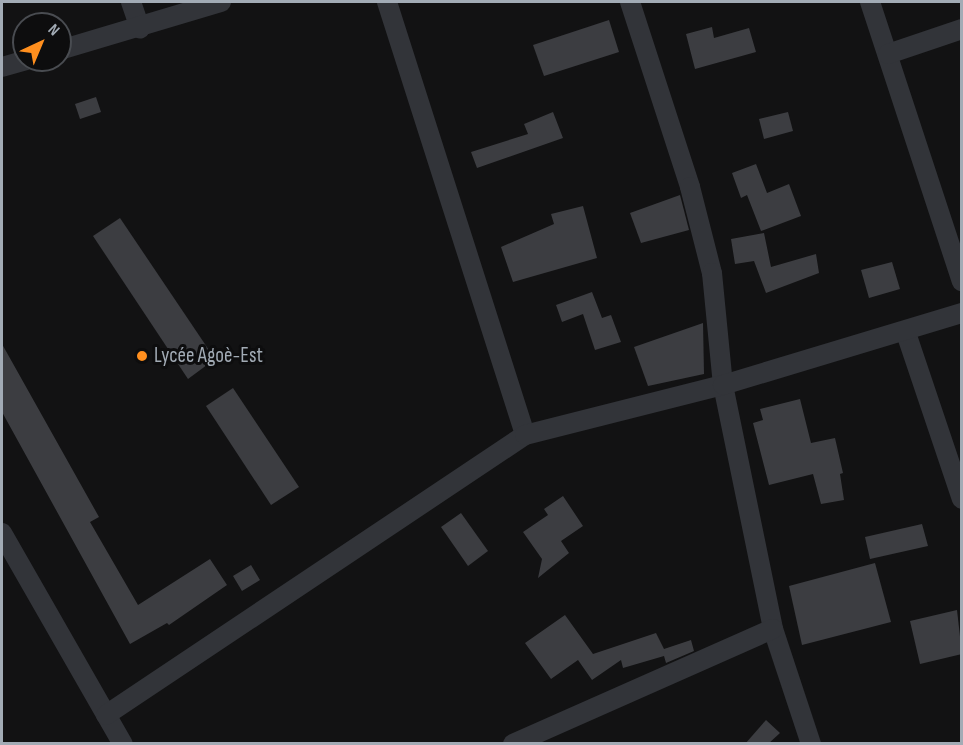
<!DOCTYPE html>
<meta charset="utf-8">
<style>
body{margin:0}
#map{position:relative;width:963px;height:745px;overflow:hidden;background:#121213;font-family:"Sofia Sans Condensed",sans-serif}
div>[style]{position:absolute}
.building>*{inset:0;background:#3c3d41}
.minor>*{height:20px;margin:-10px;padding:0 10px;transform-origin:10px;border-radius:10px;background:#323439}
.dots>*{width:16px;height:16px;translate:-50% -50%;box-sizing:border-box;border:3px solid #0d0d0e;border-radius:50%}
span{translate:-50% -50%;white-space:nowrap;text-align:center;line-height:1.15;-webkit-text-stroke:6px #0d0d0e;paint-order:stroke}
.poi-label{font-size:21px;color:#a2abb5}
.left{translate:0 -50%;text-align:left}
.frame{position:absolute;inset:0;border:3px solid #a2abb5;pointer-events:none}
.north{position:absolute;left:12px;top:12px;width:60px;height:60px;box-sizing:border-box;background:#0d0d0e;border:2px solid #494c51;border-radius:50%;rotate:44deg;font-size:16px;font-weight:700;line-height:24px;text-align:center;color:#a2abb5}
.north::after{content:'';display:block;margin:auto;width:21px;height:27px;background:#ff8f1e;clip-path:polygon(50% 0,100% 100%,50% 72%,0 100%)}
</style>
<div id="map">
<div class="building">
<i style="clip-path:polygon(609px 20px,619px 52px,544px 76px,533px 45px)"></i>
<i style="clip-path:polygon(712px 27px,714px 38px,749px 28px,756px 52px,695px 69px,686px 34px)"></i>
<i style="clip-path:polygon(96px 97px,101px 112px,80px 119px,75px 104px)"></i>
<i style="clip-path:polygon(553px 112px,563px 138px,477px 168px,471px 152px,528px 134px,524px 124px)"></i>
<i style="clip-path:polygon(788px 112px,793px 131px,764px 139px,759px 119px)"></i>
<i style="clip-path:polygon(756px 164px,767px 193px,789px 184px,801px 216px,761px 231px,747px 195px,741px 198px,732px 173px)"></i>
<i style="clip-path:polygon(680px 195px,689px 230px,641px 243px,630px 213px)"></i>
<i style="clip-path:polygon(583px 206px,597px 258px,513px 282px,501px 247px,554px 224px,551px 214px)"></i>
<i style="clip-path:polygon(120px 218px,215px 359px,188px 379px,93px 236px)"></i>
<i style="clip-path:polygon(764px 233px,771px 267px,816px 254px,819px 273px,766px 293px,754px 261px,735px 264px,731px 239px)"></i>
<i style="clip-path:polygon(892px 262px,900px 289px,869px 298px,861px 270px)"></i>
<i style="clip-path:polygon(592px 292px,602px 318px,611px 315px,621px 342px,595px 350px,583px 314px,562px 322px,556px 305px)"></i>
<i style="clip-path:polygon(703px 323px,704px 374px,648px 386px,634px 347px)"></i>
<i style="clip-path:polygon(2px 344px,99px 517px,90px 522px,138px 605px,210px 559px,227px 585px,169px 625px,167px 623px,130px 644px,2px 412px)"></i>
<i style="clip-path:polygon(233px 388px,299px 487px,271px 505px,206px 406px)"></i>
<i style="clip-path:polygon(800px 399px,811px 443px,835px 438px,843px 473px,840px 474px,844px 500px,821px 504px,813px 474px,769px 485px,753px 423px,763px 420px,760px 409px)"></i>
<i style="clip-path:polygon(563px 496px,583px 526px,561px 541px,569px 553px,538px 578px,542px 559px,523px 532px,548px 515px,544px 509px)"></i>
<i style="clip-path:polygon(461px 513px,488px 551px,468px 566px,441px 527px)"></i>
<i style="clip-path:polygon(922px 524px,928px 546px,870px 559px,865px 537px)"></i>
<i style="clip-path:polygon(875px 563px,891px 622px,802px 645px,789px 586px)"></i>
<i style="clip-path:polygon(251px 565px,260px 580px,242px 591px,233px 576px)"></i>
<i style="clip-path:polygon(957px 610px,962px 654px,920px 664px,910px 621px)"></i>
<i style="clip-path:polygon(565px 615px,593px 654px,656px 633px,664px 649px,691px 640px,694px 651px,666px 663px,664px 656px,623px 668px,621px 660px,592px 680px,578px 660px,551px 679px,525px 643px)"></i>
<i style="clip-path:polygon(766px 720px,780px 733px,768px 744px,745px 744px)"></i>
</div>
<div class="minor">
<i style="left:131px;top:2px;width:28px;rotate:71deg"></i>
<i style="left:387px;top:2px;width:454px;rotate:72.3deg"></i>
<i style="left:630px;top:2px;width:194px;rotate:72deg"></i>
<i style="left:690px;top:187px;width:89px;rotate:75.7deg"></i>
<i style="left:712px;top:273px;width:113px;rotate:84.4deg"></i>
<i style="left:723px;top:385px;width:249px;rotate:78.4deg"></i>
<i style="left:773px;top:629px;width:121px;rotate:71.7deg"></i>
<i style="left:870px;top:2px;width:294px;rotate:71.8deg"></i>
<i style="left:60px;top:50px;width:168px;rotate:-16.6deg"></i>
<i style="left:888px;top:54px;width:78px;rotate:-18.7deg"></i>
<i style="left:2px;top:67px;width:25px;rotate:-16deg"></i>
<i style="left:906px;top:333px;width:175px;rotate:71.4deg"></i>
<i style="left:2px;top:533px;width:243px;rotate:60.2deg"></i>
<i style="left:106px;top:715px;width:504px;rotate:-33.75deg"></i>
<i style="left:525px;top:435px;width:204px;rotate:-14.2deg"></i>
<i style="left:723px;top:385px;width:250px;rotate:-16.8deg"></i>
<i style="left:513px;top:744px;width:284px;rotate:-23.9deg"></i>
</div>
<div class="dots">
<i style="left:142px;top:356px;background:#ff8f1e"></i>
</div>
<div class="poi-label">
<span class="left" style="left:154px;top:356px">Lycée Agoè-Est</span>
</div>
<div class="frame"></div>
<div class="north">N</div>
</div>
